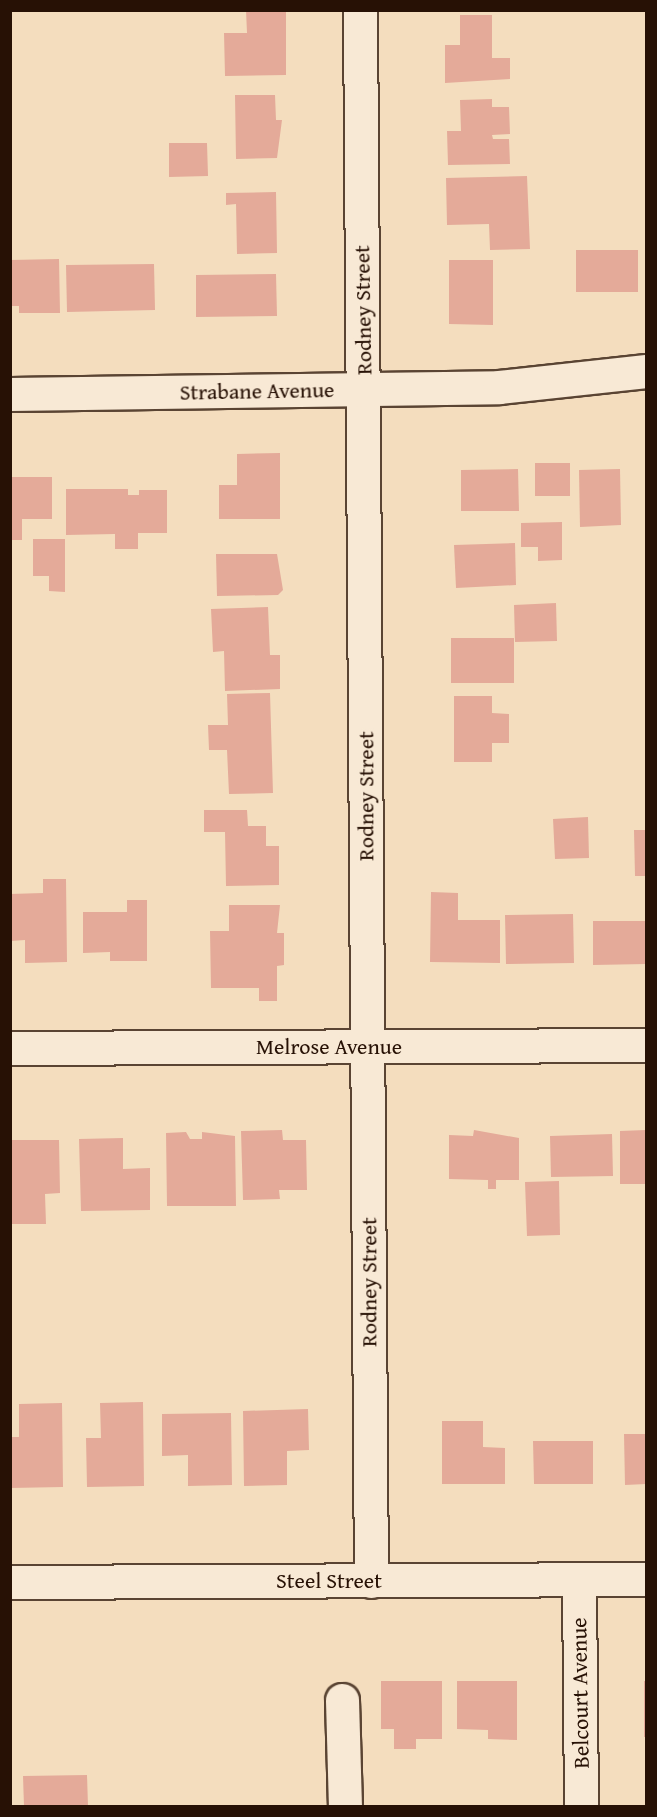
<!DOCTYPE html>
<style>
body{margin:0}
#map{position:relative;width:657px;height:1817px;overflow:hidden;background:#f4ddbe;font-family:"Gentium Book Plus",serif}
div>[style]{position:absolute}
.building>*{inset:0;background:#e4aa99}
.roads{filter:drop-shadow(2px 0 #5a4433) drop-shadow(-2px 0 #5a4433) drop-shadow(0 2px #5a4433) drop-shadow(0 -2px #5a4433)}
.minor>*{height:33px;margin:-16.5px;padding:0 16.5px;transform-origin:16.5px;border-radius:16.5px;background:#f8e9d5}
span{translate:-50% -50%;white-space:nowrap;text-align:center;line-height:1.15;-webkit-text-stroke:4.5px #f8e9d5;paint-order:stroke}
.street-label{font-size:22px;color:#271105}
.frame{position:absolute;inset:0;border:12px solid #271105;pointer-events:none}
</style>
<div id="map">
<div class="building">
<i style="clip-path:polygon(246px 10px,286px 10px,286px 75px,225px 76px,224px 33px,247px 33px)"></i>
<i style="clip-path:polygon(460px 15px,492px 15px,492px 58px,510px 58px,510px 79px,445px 83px,445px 45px,460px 45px)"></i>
<i style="clip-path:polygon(235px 95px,275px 95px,276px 120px,282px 120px,277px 158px,236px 159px)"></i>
<i style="clip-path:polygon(492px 99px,492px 107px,509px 107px,510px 134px,492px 135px,493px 139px,509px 139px,510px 164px,448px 165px,447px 131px,461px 131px,460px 100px)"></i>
<i style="clip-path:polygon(169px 143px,207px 143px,208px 176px,169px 177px)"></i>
<i style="clip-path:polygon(527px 176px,530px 249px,490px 250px,489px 224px,447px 225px,446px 178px)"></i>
<i style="clip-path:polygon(276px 192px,277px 253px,237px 254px,236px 204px,226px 205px,226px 193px)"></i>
<i style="clip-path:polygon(576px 250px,638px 250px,638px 292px,576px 292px)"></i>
<i style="clip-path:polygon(59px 259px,60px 313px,19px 313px,19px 306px,10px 306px,10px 260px)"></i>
<i style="clip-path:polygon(449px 260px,493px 260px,493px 325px,449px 324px)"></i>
<i style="clip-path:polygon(154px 264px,155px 310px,67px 312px,66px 265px)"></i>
<i style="clip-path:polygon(276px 274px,277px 316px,196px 317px,196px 275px)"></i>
<i style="clip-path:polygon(280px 453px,280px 519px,219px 519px,219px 485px,237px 485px,237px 454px)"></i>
<i style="clip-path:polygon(535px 463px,570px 463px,570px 496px,535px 496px)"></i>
<i style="clip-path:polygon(518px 469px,519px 511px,461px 511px,461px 470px)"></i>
<i style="clip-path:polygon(620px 469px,621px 525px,580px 527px,579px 470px)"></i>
<i style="clip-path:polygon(10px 477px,52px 477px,52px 519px,22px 519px,22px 540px,10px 540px)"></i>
<i style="clip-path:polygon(66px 489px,128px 489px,128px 495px,139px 495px,139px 490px,167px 490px,167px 533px,138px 533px,138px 549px,115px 549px,115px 534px,66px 535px)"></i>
<i style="clip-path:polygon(562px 522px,562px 560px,538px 561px,538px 547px,521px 547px,521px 523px)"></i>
<i style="clip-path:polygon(33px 539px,65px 539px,65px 592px,49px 591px,49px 576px,33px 576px)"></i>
<i style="clip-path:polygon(515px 543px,516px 585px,456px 588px,454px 545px)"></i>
<i style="clip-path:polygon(216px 554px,277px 554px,283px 590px,278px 595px,217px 596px)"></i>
<i style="clip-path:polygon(556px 603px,557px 641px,515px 642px,514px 605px)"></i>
<i style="clip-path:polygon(268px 607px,270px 655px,280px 655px,280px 689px,225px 691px,224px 651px,213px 652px,211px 609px)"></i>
<i style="clip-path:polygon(451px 638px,514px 638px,514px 683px,451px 683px)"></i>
<i style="clip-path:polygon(270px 693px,273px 793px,229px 794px,227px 750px,209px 750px,208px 725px,228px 725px,227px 694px)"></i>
<i style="clip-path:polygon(454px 696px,492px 696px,492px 713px,509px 714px,509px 743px,492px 743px,492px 762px,454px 762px)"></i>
<i style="clip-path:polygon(204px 810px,247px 810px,248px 826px,266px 826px,266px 846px,279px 846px,279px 885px,226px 886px,225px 832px,204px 832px)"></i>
<i style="clip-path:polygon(588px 817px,589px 858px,555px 859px,553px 819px)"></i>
<i style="clip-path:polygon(634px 830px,646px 830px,646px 876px,635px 876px)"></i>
<i style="clip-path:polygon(43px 879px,66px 879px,67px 962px,25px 963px,25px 940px,10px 941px,10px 894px,43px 893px)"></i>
<i style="clip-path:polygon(431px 892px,458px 893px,458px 920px,500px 920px,500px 963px,430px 962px)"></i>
<i style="clip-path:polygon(127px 900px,147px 900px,147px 961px,110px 961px,110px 952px,83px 953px,83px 912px,127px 912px)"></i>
<i style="clip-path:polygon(229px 905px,280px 905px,277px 933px,284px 933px,284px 965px,277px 966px,277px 1001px,259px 1001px,259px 988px,211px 988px,210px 931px,229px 931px)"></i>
<i style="clip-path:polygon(573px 914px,574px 963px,506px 964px,505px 915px)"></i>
<i style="clip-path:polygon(593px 921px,646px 921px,646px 964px,593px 965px)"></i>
<i style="clip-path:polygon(282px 1130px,283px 1140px,306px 1140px,307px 1190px,279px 1190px,280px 1199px,243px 1200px,241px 1131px)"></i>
<i style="clip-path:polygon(474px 1130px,519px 1138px,519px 1180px,496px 1180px,496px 1189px,488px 1189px,488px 1180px,449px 1179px,449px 1135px,473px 1136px)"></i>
<i style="clip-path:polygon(646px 1130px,646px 1184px,620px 1184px,620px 1131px)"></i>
<i style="clip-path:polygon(186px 1132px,190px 1139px,202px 1139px,202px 1132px,235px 1136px,236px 1206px,167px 1206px,166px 1133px)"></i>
<i style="clip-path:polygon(612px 1134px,613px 1176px,551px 1177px,550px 1136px)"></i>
<i style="clip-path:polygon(123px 1138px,123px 1169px,150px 1168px,150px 1210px,81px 1211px,79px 1139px)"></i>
<i style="clip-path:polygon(10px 1140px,59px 1140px,60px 1193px,45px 1194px,46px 1224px,10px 1224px)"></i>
<i style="clip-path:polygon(559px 1181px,560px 1235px,527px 1236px,525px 1182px)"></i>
<i style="clip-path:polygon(143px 1402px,144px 1486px,87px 1487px,86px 1438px,101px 1438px,100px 1403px)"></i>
<i style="clip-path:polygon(62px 1403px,63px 1487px,10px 1488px,10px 1437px,19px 1437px,19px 1404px)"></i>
<i style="clip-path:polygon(308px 1409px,309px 1450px,287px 1451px,287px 1485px,244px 1486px,243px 1411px)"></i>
<i style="clip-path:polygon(231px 1413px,232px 1485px,188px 1486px,188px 1455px,162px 1456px,162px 1414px)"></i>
<i style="clip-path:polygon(442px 1421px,483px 1421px,483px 1447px,505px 1448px,505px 1484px,442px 1484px)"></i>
<i style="clip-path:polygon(624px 1434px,646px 1434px,646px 1484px,625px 1485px)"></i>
<i style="clip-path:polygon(533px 1441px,593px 1441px,593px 1484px,534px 1484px)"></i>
<i style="clip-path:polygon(381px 1681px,442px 1681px,442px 1739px,416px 1739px,416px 1749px,394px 1749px,394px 1729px,381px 1729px)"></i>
<i style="clip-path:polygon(457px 1681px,517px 1681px,517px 1740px,488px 1739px,488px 1730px,457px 1729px)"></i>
<i style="clip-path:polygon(644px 1681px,646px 1681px,646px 1737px,644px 1737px)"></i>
<i style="clip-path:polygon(87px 1775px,88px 1806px,24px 1806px,23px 1776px)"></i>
</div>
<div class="roads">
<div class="minor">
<i style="left:360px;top:10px;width:1571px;rotate:89.6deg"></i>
<i style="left:10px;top:394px;width:489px;rotate:-0.8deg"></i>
<i style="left:499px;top:387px;width:148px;rotate:-6.2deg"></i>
<i style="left:10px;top:1048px;width:636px;rotate:-0.27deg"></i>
<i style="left:579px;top:1580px;width:226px;rotate:89.5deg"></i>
<i style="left:10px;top:1582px;width:636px;rotate:-0.27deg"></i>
<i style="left:342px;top:1700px;width:106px;rotate:88.4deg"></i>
</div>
</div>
<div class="street-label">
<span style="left:363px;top:310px;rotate:-91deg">Rodney Street</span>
<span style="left:257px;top:391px;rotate:-1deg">Strabane Avenue</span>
<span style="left:366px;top:796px;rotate:-90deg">Rodney Street</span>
<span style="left:329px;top:1047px">Melrose Avenue</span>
<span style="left:369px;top:1282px;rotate:-90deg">Rodney Street</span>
<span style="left:329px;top:1581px">Steel Street</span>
<span style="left:580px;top:1693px;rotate:-91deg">Belcourt Avenue</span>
</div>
<div class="frame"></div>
</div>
